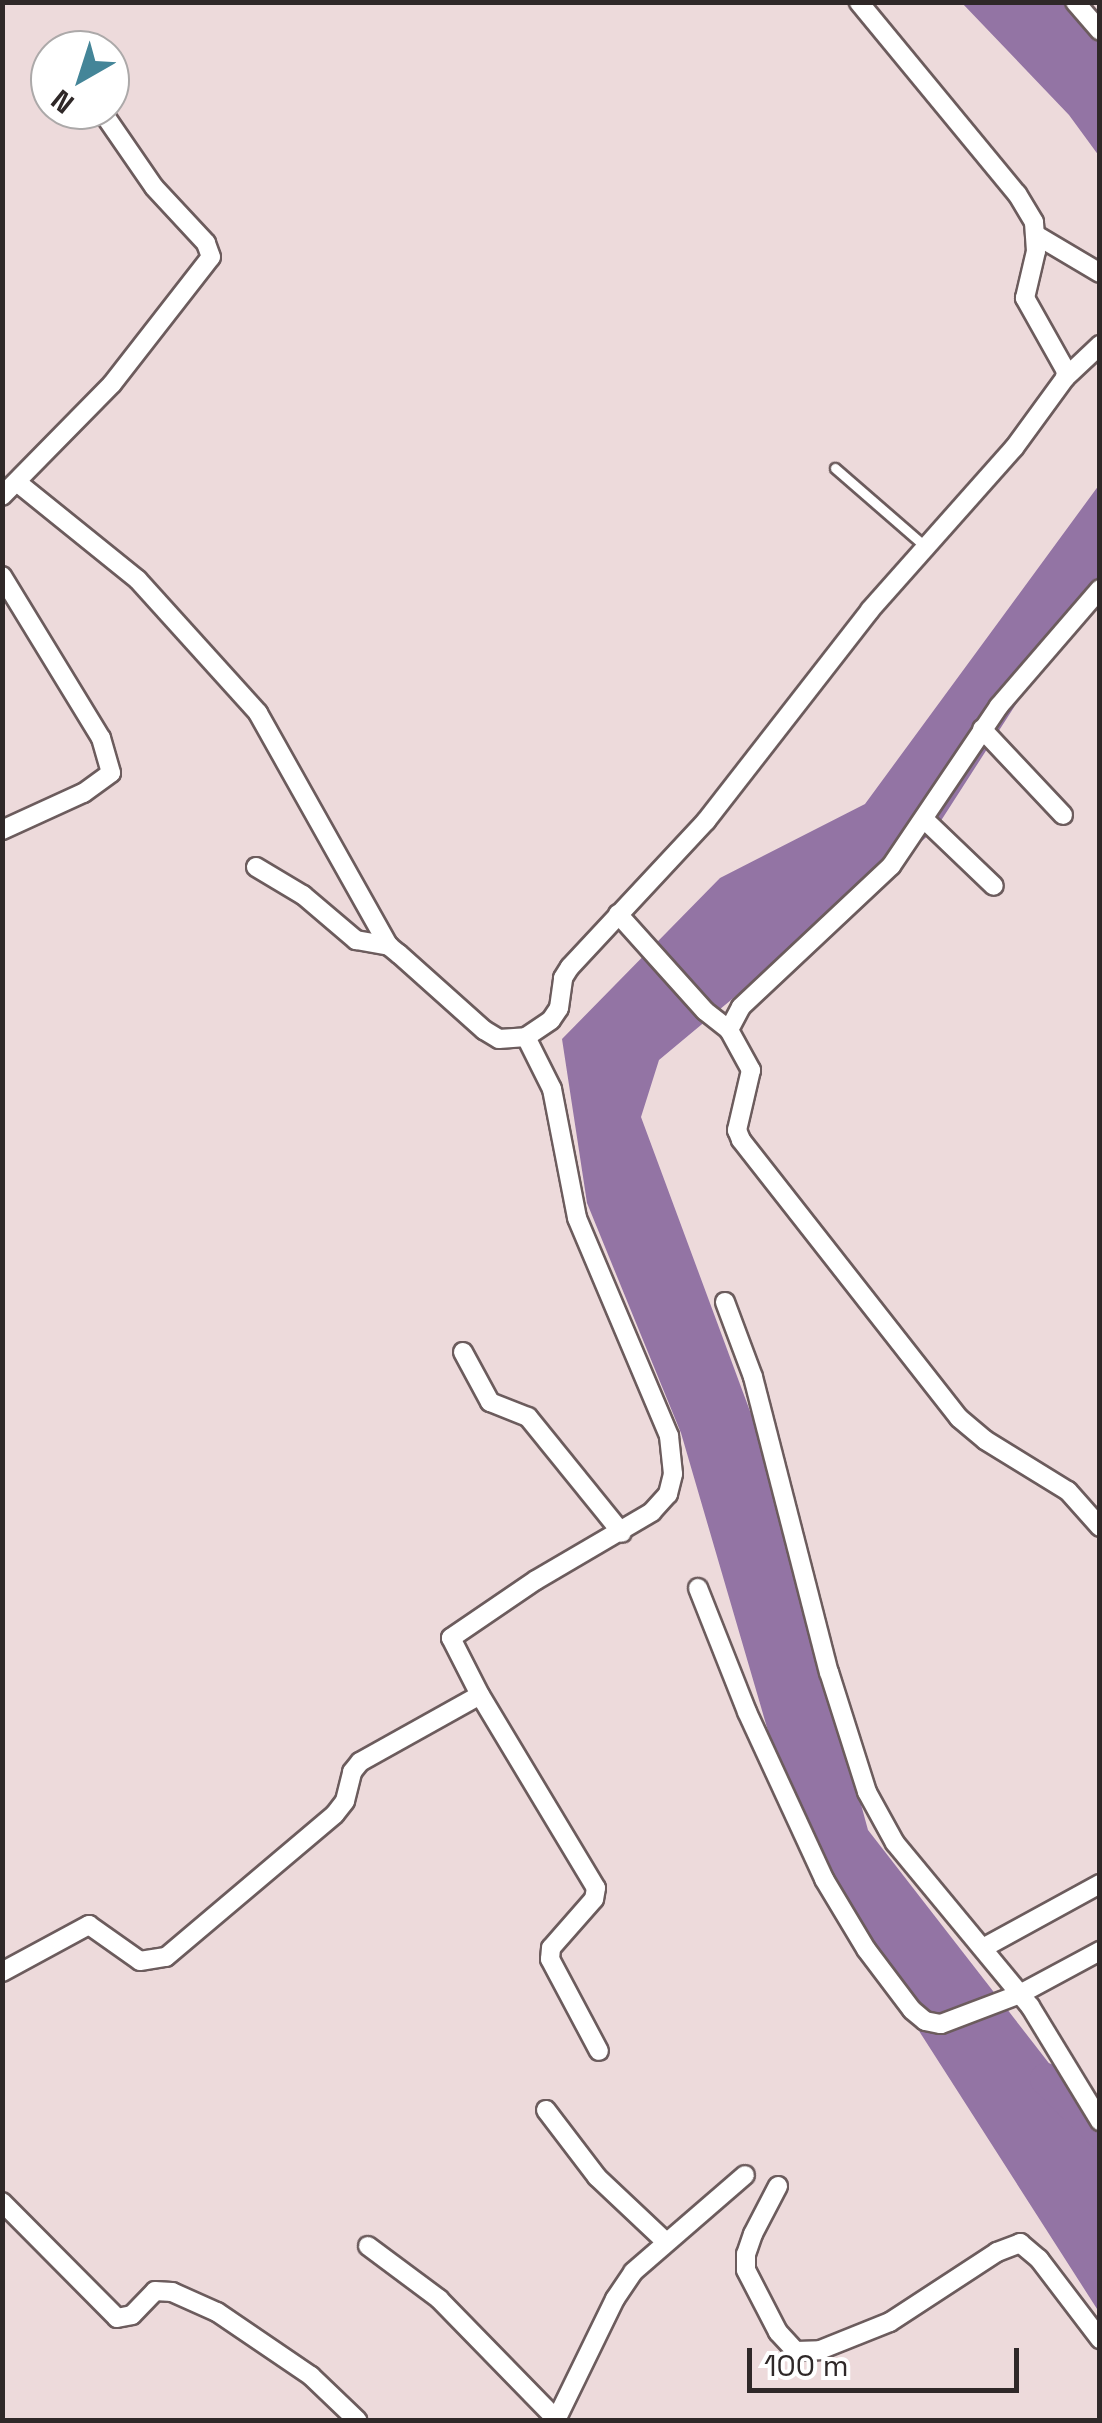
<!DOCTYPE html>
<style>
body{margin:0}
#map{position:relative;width:1102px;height:2423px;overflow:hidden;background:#eddadb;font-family:"Space Grotesk",sans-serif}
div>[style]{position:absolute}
.water>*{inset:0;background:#9374a4}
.river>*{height:32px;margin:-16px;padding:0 16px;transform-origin:16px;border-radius:16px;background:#9374a4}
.roads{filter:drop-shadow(2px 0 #6c5c5d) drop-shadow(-2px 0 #6c5c5d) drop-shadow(0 2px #6c5c5d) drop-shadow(0 -2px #6c5c5d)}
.lane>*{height:9px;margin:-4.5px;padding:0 4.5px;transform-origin:4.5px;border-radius:4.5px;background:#fff}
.street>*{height:18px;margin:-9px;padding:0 9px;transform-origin:9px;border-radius:9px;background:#fff}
span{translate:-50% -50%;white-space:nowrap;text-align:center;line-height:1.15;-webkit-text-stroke:10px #fff;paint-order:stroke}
.frame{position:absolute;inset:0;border:5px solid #2f2828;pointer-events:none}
.north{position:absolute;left:30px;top:30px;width:100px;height:100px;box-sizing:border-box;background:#fff;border:2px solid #aca9a9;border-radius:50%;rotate:219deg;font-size:28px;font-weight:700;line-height:40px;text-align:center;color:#2f2828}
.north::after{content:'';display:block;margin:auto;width:35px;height:45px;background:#448598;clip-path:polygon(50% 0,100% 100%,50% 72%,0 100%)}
.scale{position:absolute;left:747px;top:2348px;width:272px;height:45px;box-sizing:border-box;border:5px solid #2f2828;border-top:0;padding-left:12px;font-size:30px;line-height:35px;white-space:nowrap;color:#2f2828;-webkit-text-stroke:8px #fff;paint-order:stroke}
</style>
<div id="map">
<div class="water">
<i style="clip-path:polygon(962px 3px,1074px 3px,1099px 33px,1099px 156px,1069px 115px)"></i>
<i style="clip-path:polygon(1099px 485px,1099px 603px,1027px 687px,935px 830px,659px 1060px,641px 1117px,764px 1449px,868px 1830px,1055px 2071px,1099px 2150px,1099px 2312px,814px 1867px,796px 1827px,681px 1433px,587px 1203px,562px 1039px,720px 878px,865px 804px)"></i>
</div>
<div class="river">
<i style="left:1046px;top:2079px;width:76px;rotate:44.5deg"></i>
</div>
<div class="roads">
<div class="lane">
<i style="left:835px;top:468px;width:121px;rotate:41deg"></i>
</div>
<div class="street">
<i style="left:1075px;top:2px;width:38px;rotate:49deg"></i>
<i style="left:1036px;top:235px;width:74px;rotate:30.7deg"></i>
<i style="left:1065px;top:378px;width:48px;rotate:-43.3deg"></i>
<i style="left:18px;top:483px;width:154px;rotate:38.9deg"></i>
<i style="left:138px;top:580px;width:179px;rotate:47.9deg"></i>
<i style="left:258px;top:713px;width:267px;rotate:60.7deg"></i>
<i style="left:2px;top:496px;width:157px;rotate:-45.5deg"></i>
<i style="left:112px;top:384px;width:161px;rotate:-52.1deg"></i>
<i style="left:211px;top:257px;width:15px;rotate:-110deg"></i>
<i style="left:206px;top:243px;width:76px;rotate:-132.9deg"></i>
<i style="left:154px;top:187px;width:86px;rotate:-124.6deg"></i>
<i style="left:2px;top:576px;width:190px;rotate:58.6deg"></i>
<i style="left:101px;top:738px;width:36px;rotate:74deg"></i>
<i style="left:111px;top:773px;width:34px;rotate:144deg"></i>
<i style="left:83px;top:793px;width:89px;rotate:155.4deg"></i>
<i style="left:1100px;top:589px;width:155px;rotate:130.8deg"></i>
<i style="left:999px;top:706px;width:193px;rotate:124deg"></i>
<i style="left:891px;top:866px;width:206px;rotate:136.8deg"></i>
<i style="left:741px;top:1007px;width:26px;rotate:118deg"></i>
<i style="left:729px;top:1030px;width:46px;rotate:61.2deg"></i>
<i style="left:751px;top:1070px;width:62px;rotate:103.1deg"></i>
<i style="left:737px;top:1130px;width:11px;rotate:68deg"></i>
<i style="left:741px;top:1140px;width:353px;rotate:51.9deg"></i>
<i style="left:959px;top:1418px;width:34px;rotate:40deg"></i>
<i style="left:985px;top:1440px;width:97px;rotate:31.6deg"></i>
<i style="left:1068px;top:1491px;width:48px;rotate:48.4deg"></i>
<i style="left:982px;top:729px;width:118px;rotate:46.7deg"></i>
<i style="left:925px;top:820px;width:95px;rotate:43.7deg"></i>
<i style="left:256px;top:867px;width:55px;rotate:30.8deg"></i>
<i style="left:303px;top:895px;width:70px;rotate:40.3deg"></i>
<i style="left:356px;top:940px;width:34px;rotate:10deg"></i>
<i style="left:389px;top:946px;width:13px;rotate:39deg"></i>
<i style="left:399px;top:954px;width:114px;rotate:41.8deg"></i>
<i style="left:484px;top:1030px;width:17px;rotate:31deg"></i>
<i style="left:499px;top:1039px;width:27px;rotate:-4deg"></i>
<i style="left:526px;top:1037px;width:30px;rotate:-34deg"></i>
<i style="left:551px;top:1020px;width:14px;rotate:-56deg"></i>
<i style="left:559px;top:1008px;width:30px;rotate:-82deg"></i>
<i style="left:563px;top:978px;width:13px;rotate:-58deg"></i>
<i style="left:570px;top:967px;width:200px;rotate:-47deg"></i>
<i style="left:706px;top:821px;width:267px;rotate:-52.1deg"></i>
<i style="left:870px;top:610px;width:217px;rotate:-48.4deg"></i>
<i style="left:1014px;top:448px;width:87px;rotate:-53.9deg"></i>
<i style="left:1065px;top:378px;width:7px;rotate:-82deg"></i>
<i style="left:1066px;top:371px;width:84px;rotate:-119.3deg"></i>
<i style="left:1025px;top:298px;width:48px;rotate:-76.8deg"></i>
<i style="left:1036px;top:251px;width:29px;rotate:-94deg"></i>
<i style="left:1034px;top:222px;width:33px;rotate:-121deg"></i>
<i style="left:1017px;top:194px;width:249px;rotate:-129.5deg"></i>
<i style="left:618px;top:914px;width:130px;rotate:48.1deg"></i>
<i style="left:705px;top:1011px;width:31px;rotate:38deg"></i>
<i style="left:526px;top:1037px;width:58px;rotate:63.4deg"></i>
<i style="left:552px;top:1089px;width:131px;rotate:79deg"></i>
<i style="left:577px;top:1218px;width:237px;rotate:67.1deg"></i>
<i style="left:669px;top:1436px;width:38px;rotate:84deg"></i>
<i style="left:673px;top:1474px;width:21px;rotate:104deg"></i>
<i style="left:668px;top:1494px;width:24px;rotate:132deg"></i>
<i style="left:652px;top:1512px;width:134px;rotate:149.6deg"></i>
<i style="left:536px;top:1580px;width:103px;rotate:145.7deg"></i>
<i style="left:451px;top:1638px;width:64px;rotate:63deg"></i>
<i style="left:480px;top:1695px;width:225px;rotate:59deg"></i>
<i style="left:596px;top:1888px;width:11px;rotate:100deg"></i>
<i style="left:594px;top:1899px;width:65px;rotate:131.3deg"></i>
<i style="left:551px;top:1948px;width:11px;rotate:95deg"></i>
<i style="left:550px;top:1959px;width:104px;rotate:62deg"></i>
<i style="left:725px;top:1302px;width:80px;rotate:69.5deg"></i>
<i style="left:753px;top:1377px;width:305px;rotate:75.6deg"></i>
<i style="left:829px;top:1672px;width:126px;rotate:72.4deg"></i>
<i style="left:867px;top:1792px;width:58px;rotate:61.2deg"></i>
<i style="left:895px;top:1843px;width:212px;rotate:50.4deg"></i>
<i style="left:1030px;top:2006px;width:135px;rotate:58.7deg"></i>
<i style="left:463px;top:1352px;width:57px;rotate:61.6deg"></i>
<i style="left:490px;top:1402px;width:41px;rotate:21.5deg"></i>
<i style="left:528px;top:1417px;width:149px;rotate:51deg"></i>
<i style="left:698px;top:1588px;width:133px;rotate:68.4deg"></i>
<i style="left:747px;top:1712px;width:184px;rotate:65.2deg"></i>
<i style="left:824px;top:1879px;width:82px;rotate:59deg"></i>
<i style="left:866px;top:1949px;width:76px;rotate:53deg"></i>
<i style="left:912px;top:2010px;width:17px;rotate:40deg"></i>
<i style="left:925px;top:2021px;width:16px;rotate:11deg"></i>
<i style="left:941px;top:2024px;width:85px;rotate:-20.8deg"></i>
<i style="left:1020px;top:1994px;width:91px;rotate:-28.3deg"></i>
<i style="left:983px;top:1948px;width:133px;rotate:-28.7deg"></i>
<i style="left:2px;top:1972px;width:99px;rotate:-28.4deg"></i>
<i style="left:89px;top:1925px;width:62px;rotate:35.2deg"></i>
<i style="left:140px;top:1961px;width:26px;rotate:-9deg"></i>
<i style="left:166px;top:1957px;width:221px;rotate:-40.2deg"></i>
<i style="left:335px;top:1814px;width:16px;rotate:-52deg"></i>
<i style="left:345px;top:1801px;width:30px;rotate:-76deg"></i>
<i style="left:352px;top:1772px;width:13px;rotate:-51deg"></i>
<i style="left:360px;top:1762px;width:137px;rotate:-29.2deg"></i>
<i style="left:546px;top:2110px;width:84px;rotate:52.7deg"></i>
<i style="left:597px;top:2177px;width:93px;rotate:43.3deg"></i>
<i style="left:778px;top:2186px;width:54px;rotate:117.5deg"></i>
<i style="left:753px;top:2234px;width:21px;rotate:109deg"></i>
<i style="left:746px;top:2254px;width:16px;rotate:90deg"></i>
<i style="left:746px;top:2270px;width:70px;rotate:62.7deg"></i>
<i style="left:778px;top:2332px;width:26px;rotate:47deg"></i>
<i style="left:796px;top:2351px;width:24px;rotate:-2deg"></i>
<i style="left:820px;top:2350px;width:75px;rotate:-21.8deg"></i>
<i style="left:890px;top:2322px;width:128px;rotate:-33.2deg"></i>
<i style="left:997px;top:2252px;width:25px;rotate:-21deg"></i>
<i style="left:1020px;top:2243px;width:25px;rotate:40deg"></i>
<i style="left:1039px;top:2259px;width:101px;rotate:52.7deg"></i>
<i style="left:2px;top:2202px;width:163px;rotate:45.2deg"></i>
<i style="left:117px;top:2318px;width:15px;rotate:-11deg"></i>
<i style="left:132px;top:2315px;width:33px;rotate:-46deg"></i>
<i style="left:155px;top:2291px;width:17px;rotate:3deg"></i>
<i style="left:172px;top:2292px;width:49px;rotate:24deg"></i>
<i style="left:217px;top:2312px;width:114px;rotate:34.2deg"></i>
<i style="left:311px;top:2376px;width:64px;rotate:43.7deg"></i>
<i style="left:368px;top:2246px;width:89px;rotate:36.7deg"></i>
<i style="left:439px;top:2299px;width:169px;rotate:45.7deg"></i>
<i style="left:556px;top:2420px;width:135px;rotate:-64deg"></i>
<i style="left:615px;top:2299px;width:32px;rotate:-56deg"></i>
<i style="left:633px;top:2272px;width:148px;rotate:-40.9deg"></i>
</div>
</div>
<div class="frame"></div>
<div class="north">N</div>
<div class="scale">100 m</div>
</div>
